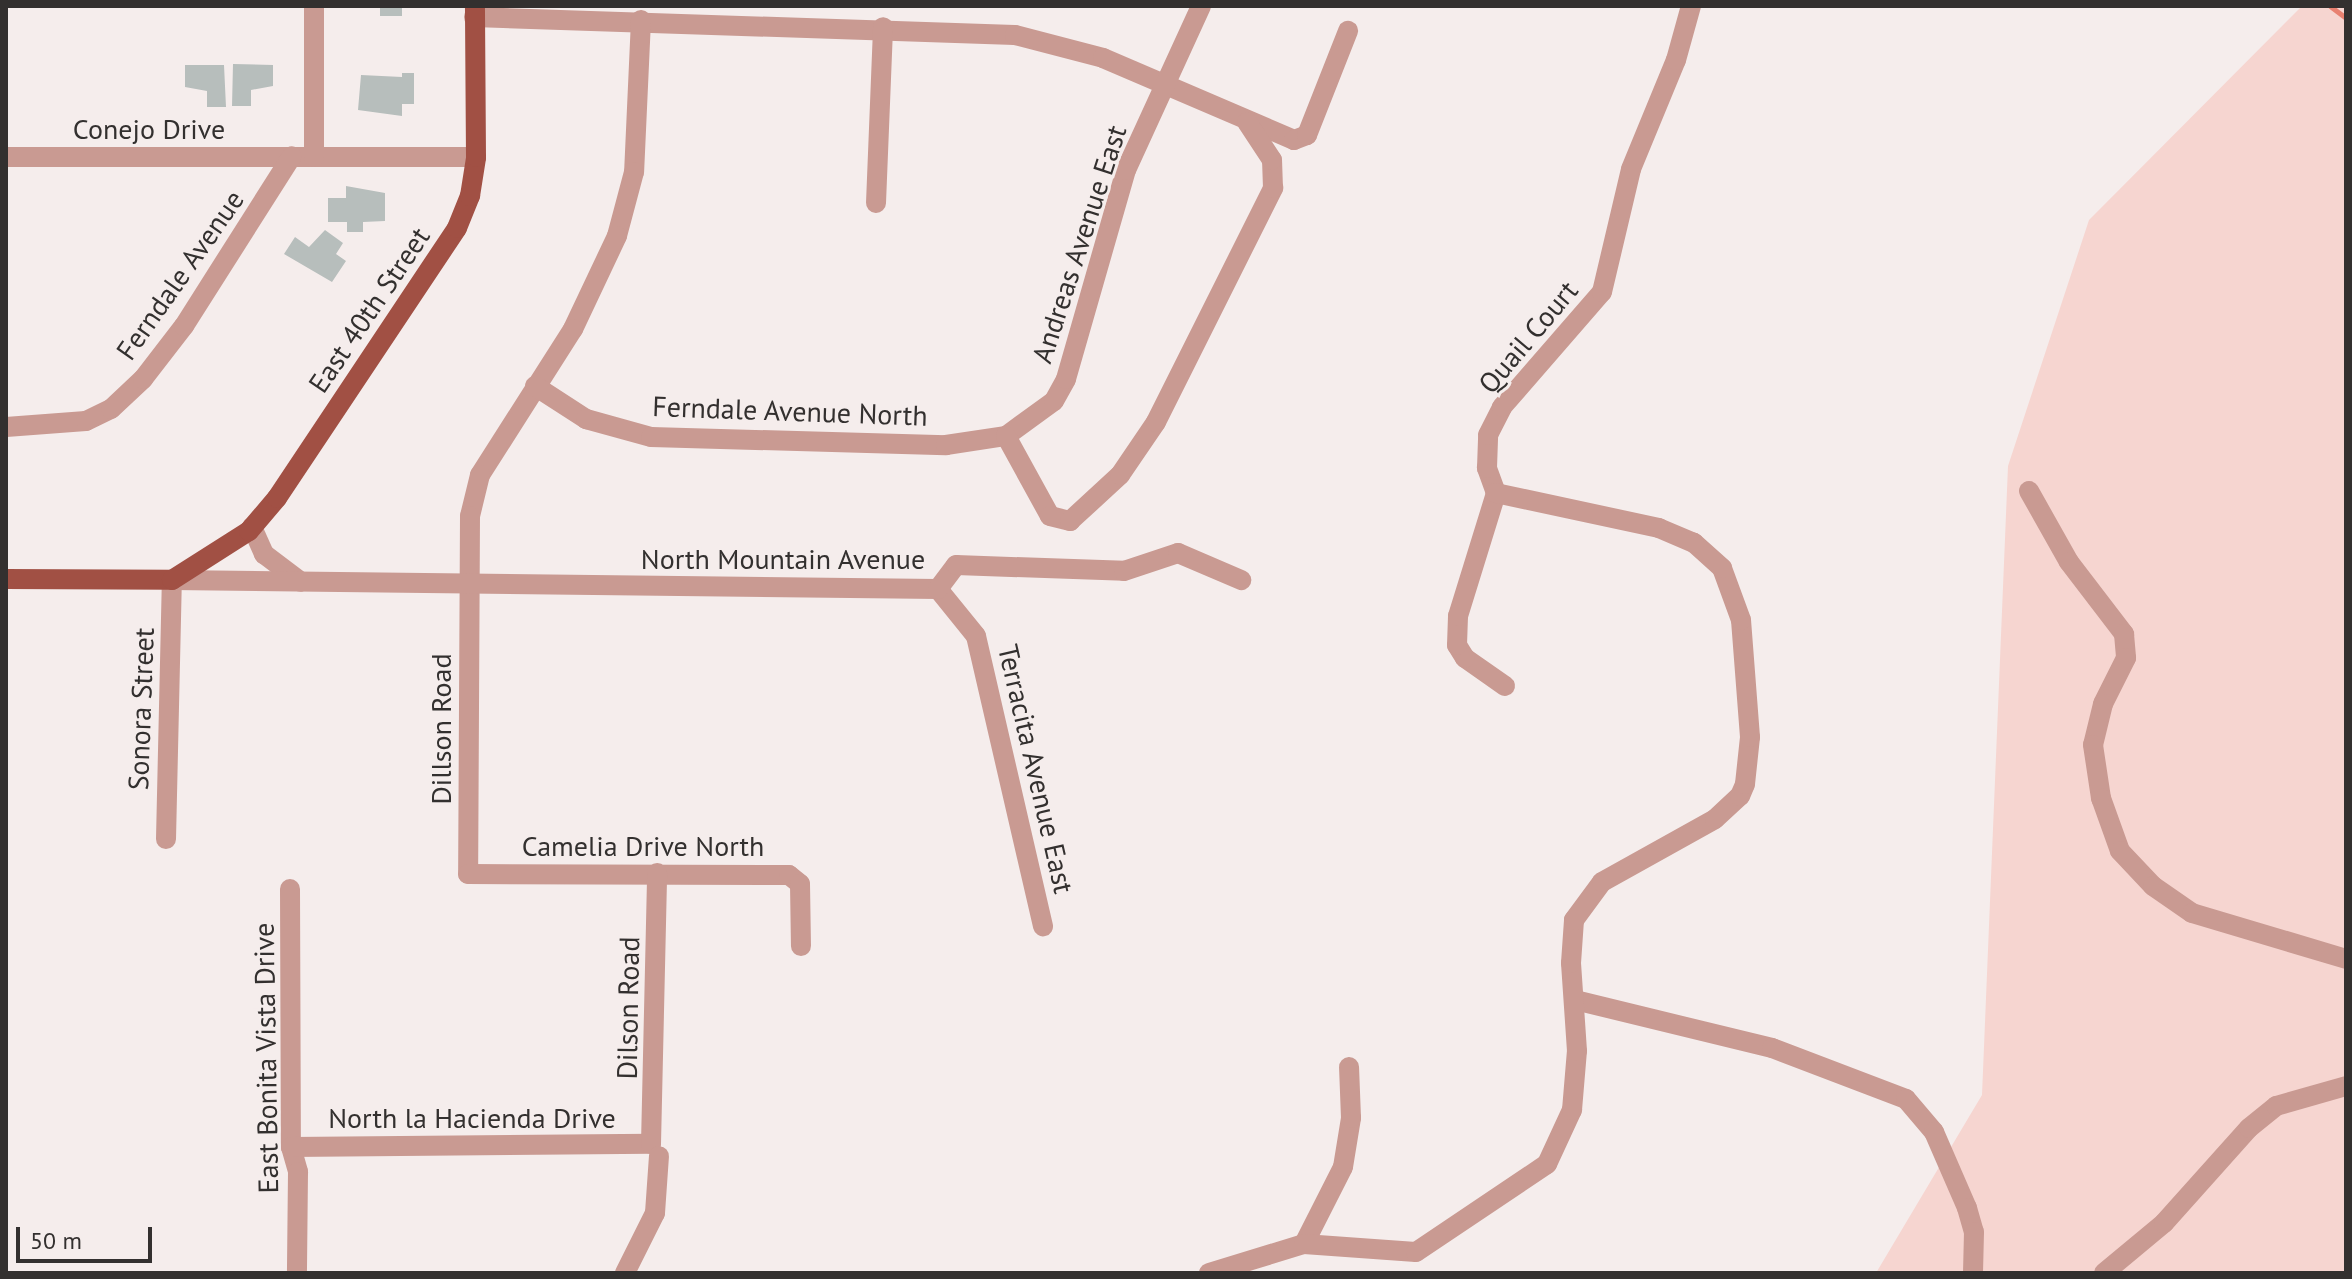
<!DOCTYPE html>
<style>
body{margin:0}
#map{position:relative;width:2352px;height:1279px;overflow:hidden;background:#f5edec;font-family:"PT Sans",sans-serif}
div>[style]{position:absolute}
.green>*{inset:0;background:#f6d5d0}
.stream>*{height:5px;margin:-2.5px;padding:0 2.5px;transform-origin:2.5px;border-radius:2.5px;background:#e88171}
.building>*{inset:0;background:#b7bebc}
.minor>*{height:20px;margin:-10px;padding:0 10px;transform-origin:10px;border-radius:10px;background:#c99a92}
.major>*{height:20px;margin:-10px;padding:0 10px;transform-origin:10px;border-radius:10px;background:#a15044}
span{translate:-50% -50%;white-space:nowrap;text-align:center;line-height:1.15;-webkit-text-stroke:6px #f5edec;paint-order:stroke}
.street-label{font-size:28px;color:#33302f}
.frame{position:absolute;inset:0;border:8px solid #33302f;pointer-events:none}
.scale{position:absolute;left:16px;top:1227px;width:136px;height:36px;box-sizing:border-box;border:4px solid #33302f;border-top:0;padding-left:10px;font-size:24px;line-height:28px;white-space:nowrap;color:#33302f;-webkit-text-stroke:6px #f5edec;paint-order:stroke}
</style>
<div id="map">
<div class="green">
<i style="clip-path:polygon(2302px 6px,2346px 6px,2346px 1273px,1876px 1273px,1982px 1095px,2008px 466px,2089px 220px)"></i>
</div>
<div class="stream">
<i style="left:2330px;top:6px;width:20px;rotate:37deg"></i>
</div>
<div class="building">
<i style="clip-path:polygon(380px 6px,402px 6px,402px 16px,380px 16px)"></i>
<i style="clip-path:polygon(233px 64px,273px 65px,273px 86px,251px 90px,251px 106px,232px 106px)"></i>
<i style="clip-path:polygon(185px 65px,224px 65px,226px 107px,207px 107px,207px 91px,185px 87px)"></i>
<i style="clip-path:polygon(402px 73px,414px 73px,414px 104px,402px 104px,402px 116px,358px 110px,361px 75px,402px 77px)"></i>
<i style="clip-path:polygon(346px 186px,385px 193px,385px 221px,363px 222px,363px 232px,347px 232px,347px 222px,328px 222px,328px 198px,346px 198px)"></i>
<i style="clip-path:polygon(325px 230px,343px 243px,336px 254px,346px 261px,332px 282px,284px 254px,295px 237px,309px 247px)"></i>
</div>
<div class="minor">
<i style="left:474px;top:17px;width:541px;rotate:1.91deg"></i>
<i style="left:1015px;top:35px;width:91px;rotate:14.6deg"></i>
<i style="left:1103px;top:58px;width:208px;rotate:23.2deg"></i>
<i style="left:1294px;top:140px;width:14px;rotate:-21deg"></i>
<i style="left:1307px;top:135px;width:112px;rotate:-68.5deg"></i>
<i style="left:641px;top:20px;width:152px;rotate:92.6deg"></i>
<i style="left:634px;top:172px;width:66px;rotate:104.9deg"></i>
<i style="left:617px;top:236px;width:103px;rotate:115.3deg"></i>
<i style="left:573px;top:329px;width:173px;rotate:122.5deg"></i>
<i style="left:480px;top:475px;width:42px;rotate:103.7deg"></i>
<i style="left:470px;top:516px;width:358px;rotate:90.3deg"></i>
<i style="left:468px;top:874px;width:321px;rotate:0.2deg"></i>
<i style="left:789px;top:875px;width:14px;rotate:39deg"></i>
<i style="left:800px;top:884px;width:62px;rotate:89.1deg"></i>
<i style="left:6px;top:157px;width:470px"></i>
<i style="left:314px;top:157px;width:151px;rotate:-90deg"></i>
<i style="left:876px;top:203px;width:176px;rotate:-87.7deg"></i>
<i style="left:535px;top:386px;width:61px;rotate:32.9deg"></i>
<i style="left:586px;top:419px;width:67px;rotate:15.5deg"></i>
<i style="left:651px;top:437px;width:295px;rotate:1.6deg"></i>
<i style="left:946px;top:445px;width:61px;rotate:-8.5deg"></i>
<i style="left:1006px;top:436px;width:59px;rotate:-36.1deg"></i>
<i style="left:1054px;top:401px;width:25px;rotate:-61deg"></i>
<i style="left:1066px;top:379px;width:217px;rotate:-74deg"></i>
<i style="left:1126px;top:170px;width:180px;rotate:-65.4deg"></i>
<i style="left:6px;top:427px;width:80px;rotate:-4.3deg"></i>
<i style="left:86px;top:421px;width:28px;rotate:-26deg"></i>
<i style="left:111px;top:409px;width:44px;rotate:-43.2deg"></i>
<i style="left:143px;top:379px;width:67px;rotate:-52.3deg"></i>
<i style="left:184px;top:326px;width:201px;rotate:-57.6deg"></i>
<i style="left:1006px;top:436px;width:91px;rotate:61.2deg"></i>
<i style="left:1050px;top:516px;width:21px;rotate:14deg"></i>
<i style="left:1070px;top:521px;width:68px;rotate:-42.6deg"></i>
<i style="left:1120px;top:475px;width:64px;rotate:-55.8deg"></i>
<i style="left:1156px;top:422px;width:262px;rotate:-63.4deg"></i>
<i style="left:1273px;top:188px;width:28px;rotate:-92deg"></i>
<i style="left:1272px;top:160px;width:45px;rotate:-123.3deg"></i>
<i style="left:2029px;top:491px;width:81px;rotate:60.6deg"></i>
<i style="left:2069px;top:562px;width:91px;rotate:52.6deg"></i>
<i style="left:2124px;top:634px;width:24px;rotate:85deg"></i>
<i style="left:2126px;top:658px;width:51px;rotate:116.6deg"></i>
<i style="left:2103px;top:704px;width:42px;rotate:103.7deg"></i>
<i style="left:2093px;top:745px;width:54px;rotate:81.4deg"></i>
<i style="left:2101px;top:798px;width:56px;rotate:70.3deg"></i>
<i style="left:2120px;top:851px;width:48px;rotate:46.7deg"></i>
<i style="left:2153px;top:886px;width:47px;rotate:34.7deg"></i>
<i style="left:2192px;top:913px;width:161px;rotate:16.6deg"></i>
<i style="left:252px;top:527px;width:30px;rotate:66deg"></i>
<i style="left:264px;top:554px;width:46px;rotate:37.1deg"></i>
<i style="left:938px;top:589px;width:60px;rotate:51deg"></i>
<i style="left:976px;top:636px;width:298px;rotate:77deg"></i>
<i style="left:1505px;top:686px;width:49px;rotate:-145deg"></i>
<i style="left:1465px;top:658px;width:15px;rotate:-122deg"></i>
<i style="left:1457px;top:645px;width:29px;rotate:-88deg"></i>
<i style="left:1458px;top:616px;width:129px;rotate:-72.8deg"></i>
<i style="left:1496px;top:493px;width:27px;rotate:-110deg"></i>
<i style="left:1487px;top:468px;width:33px;rotate:-88deg"></i>
<i style="left:1488px;top:435px;width:31px;rotate:-63deg"></i>
<i style="left:1502px;top:407px;width:152px;rotate:-49deg"></i>
<i style="left:1602px;top:292px;width:126px;rotate:-76.7deg"></i>
<i style="left:1631px;top:169px;width:118px;rotate:-67.6deg"></i>
<i style="left:1676px;top:60px;width:56px;rotate:-74.5deg"></i>
<i style="left:166px;top:839px;width:259px;rotate:-88.7deg"></i>
<i style="left:172px;top:580px;width:766px;rotate:0.67deg"></i>
<i style="left:938px;top:589px;width:30px;rotate:-53deg"></i>
<i style="left:956px;top:565px;width:168px;rotate:2deg"></i>
<i style="left:1124px;top:571px;width:57px;rotate:-18.4deg"></i>
<i style="left:1178px;top:553px;width:69px;rotate:23.2deg"></i>
<i style="left:290px;top:889px;width:258px;rotate:89.8deg"></i>
<i style="left:291px;top:1147px;width:26px;rotate:74deg"></i>
<i style="left:298px;top:1172px;width:101px;rotate:90.6deg"></i>
<i style="left:1575px;top:1000px;width:203px;rotate:13.7deg"></i>
<i style="left:1772px;top:1048px;width:143px;rotate:20.8deg"></i>
<i style="left:1906px;top:1099px;width:43px;rotate:49.7deg"></i>
<i style="left:1934px;top:1132px;width:83px;rotate:66.5deg"></i>
<i style="left:1967px;top:1208px;width:25px;rotate:74deg"></i>
<i style="left:1974px;top:1232px;width:41px;rotate:91.4deg"></i>
<i style="left:291px;top:1147px;width:360px;rotate:-0.5deg"></i>
<i style="left:651px;top:1144px;width:271px;rotate:-88.7deg"></i>
<i style="left:1304px;top:1244px;width:86px;rotate:-63.1deg"></i>
<i style="left:1343px;top:1167px;width:50px;rotate:-80.7deg"></i>
<i style="left:1351px;top:1118px;width:51px;rotate:-92.2deg"></i>
<i style="left:625px;top:1273px;width:67px;rotate:-63.4deg"></i>
<i style="left:655px;top:1213px;width:57px;rotate:-86deg"></i>
<i style="left:1209px;top:1273px;width:99px;rotate:-17deg"></i>
<i style="left:1304px;top:1244px;width:112px;rotate:4.1deg"></i>
<i style="left:1416px;top:1252px;width:158px;rotate:-33.9deg"></i>
<i style="left:1547px;top:1164px;width:60px;rotate:-65.2deg"></i>
<i style="left:1572px;top:1110px;width:59px;rotate:-85.2deg"></i>
<i style="left:1577px;top:1051px;width:88px;rotate:-93.9deg"></i>
<i style="left:1571px;top:963px;width:43px;rotate:-86deg"></i>
<i style="left:1574px;top:920px;width:47px;rotate:-53.6deg"></i>
<i style="left:1602px;top:882px;width:129px;rotate:-29.1deg"></i>
<i style="left:1715px;top:819px;width:34px;rotate:-43deg"></i>
<i style="left:1740px;top:796px;width:13px;rotate:-67deg"></i>
<i style="left:1745px;top:784px;width:47px;rotate:-83.9deg"></i>
<i style="left:1750px;top:737px;width:117px;rotate:-94.4deg"></i>
<i style="left:1741px;top:620px;width:55px;rotate:-110.1deg"></i>
<i style="left:1722px;top:568px;width:38px;rotate:-138deg"></i>
<i style="left:1694px;top:543px;width:38px;rotate:-157deg"></i>
<i style="left:1659px;top:528px;width:167px;rotate:-167.9deg"></i>
<i style="left:2104px;top:1273px;width:78px;rotate:-39.8deg"></i>
<i style="left:2164px;top:1223px;width:127px;rotate:-48.2deg"></i>
<i style="left:2249px;top:1128px;width:35px;rotate:-39deg"></i>
<i style="left:2276px;top:1106px;width:73px;rotate:-15.9deg"></i>
</div>
<div class="major">
<i style="left:6px;top:579px;width:166px;rotate:0.3deg"></i>
<i style="left:172px;top:580px;width:91px;rotate:-32.5deg"></i>
<i style="left:249px;top:531px;width:43px;rotate:-49.7deg"></i>
<i style="left:277px;top:498px;width:324px;rotate:-56.3deg"></i>
<i style="left:457px;top:228px;width:35px;rotate:-68deg"></i>
<i style="left:470px;top:196px;width:39px;rotate:-81deg"></i>
<i style="left:476px;top:157px;width:151px;rotate:-90.4deg"></i>
</div>
<div class="street-label">
<span style="left:149px;top:129px">Conejo Drive</span>
<span style="left:1079px;top:244px;rotate:-72deg">Andreas Avenue East</span>
<span style="left:180px;top:275px;rotate:-55deg">Ferndale Avenue</span>
<span style="left:369px;top:310px;rotate:-56deg">East 40th Street</span>
<span style="left:1528px;top:337px;rotate:-50deg">Quail Court</span>
<span style="left:790px;top:411px;rotate:2deg">Ferndale Avenue North</span>
<span style="left:783px;top:559px">North Mountain Avenue</span>
<span style="left:141px;top:709px;rotate:-88deg">Sonora Street</span>
<span style="left:441px;top:729px;rotate:-90deg">Dillson Road</span>
<span style="left:1036px;top:769px;rotate:77deg">Terracita Avenue East</span>
<span style="left:643px;top:846px">Camelia Drive North</span>
<span style="left:628px;top:1008px;rotate:-89deg">Dilson Road</span>
<span style="left:266px;top:1058px;rotate:-91deg">East Bonita Vista Drive</span>
<span style="left:472px;top:1118px">North la Hacienda Drive</span>
</div>
<div class="frame"></div>
<div class="scale">50 m</div>
</div>
